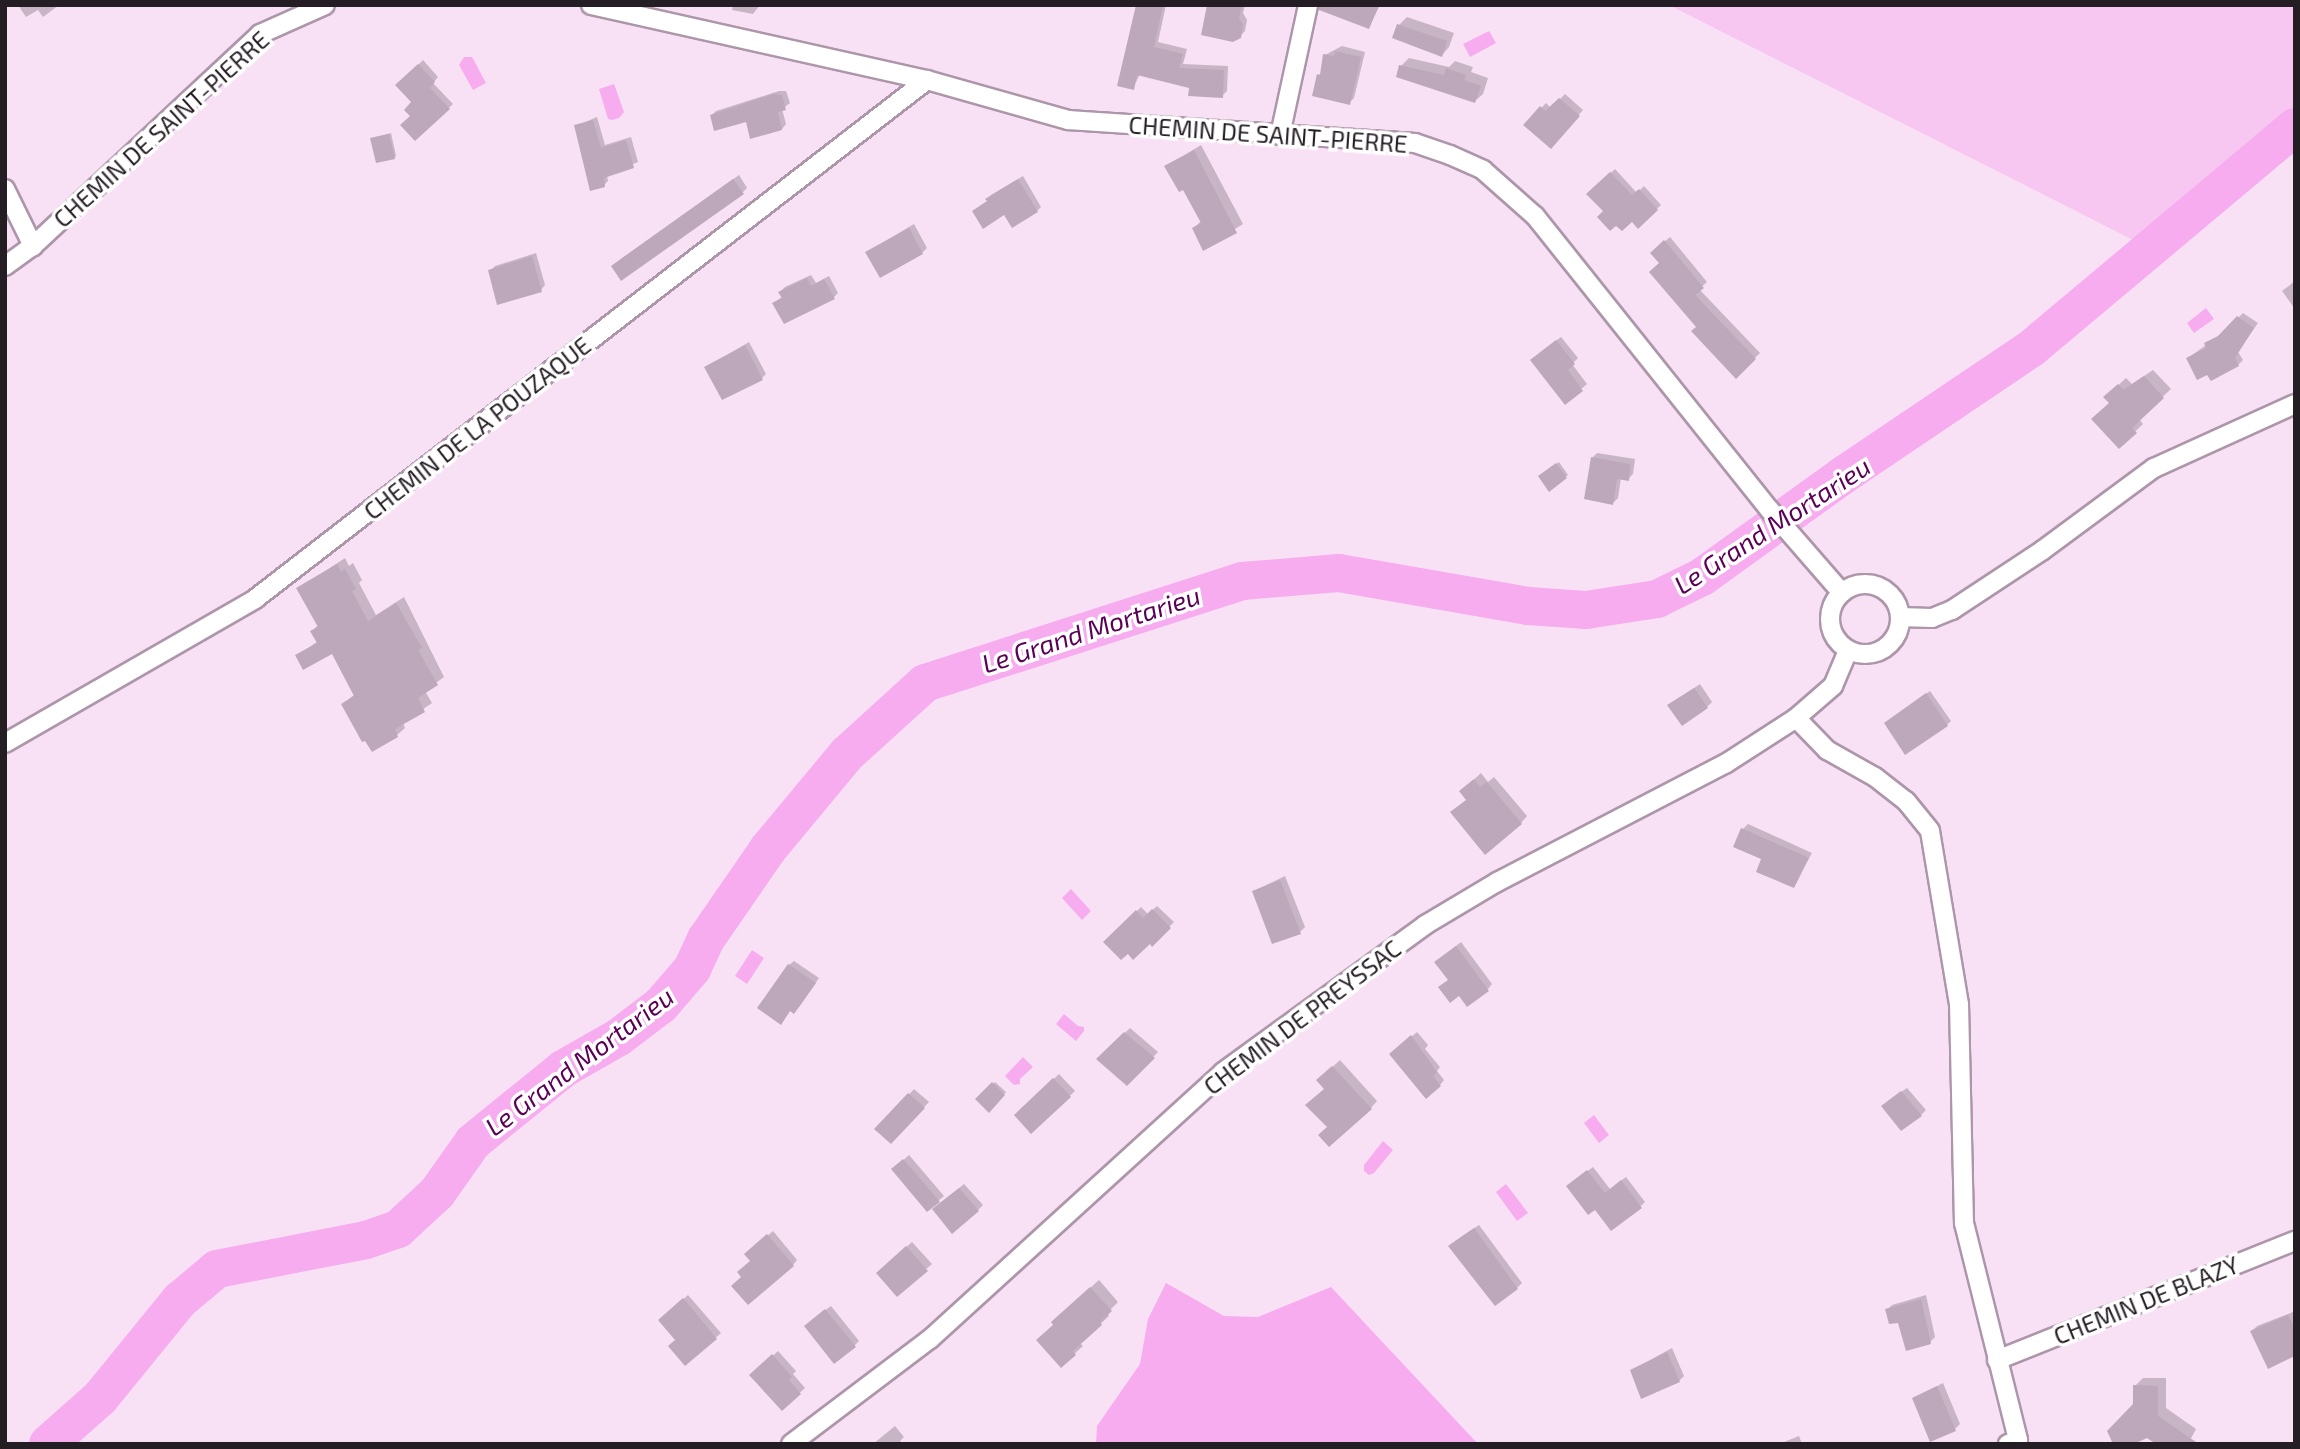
<!DOCTYPE html>
<style>
body{margin:0}
#map{position:relative;width:2300px;height:1449px;overflow:hidden;background:#f9e1f5;font-family:"Exo 2",sans-serif}
div>[style]{position:absolute}
.green>*{inset:0;background:#f7c6f1}
.water>*{inset:0;background:#f6acee}
.shadow>*{inset:0;background:#0003}
.river>*{height:38px;margin:-19px;padding:0 19px;transform-origin:19px;border-radius:19px;background:#f6acee}
.building>*{inset:0;background:#bda7ba}
.roads{filter:drop-shadow(2px 0 #ad96aa) drop-shadow(-2px 0 #ad96aa) drop-shadow(0 2px #ad96aa) drop-shadow(0 -2px #ad96aa)}
.street>*{height:18px;margin:-9px;padding:0 9px;transform-origin:9px;border-radius:9px;background:#fff}
.street>.ring{margin:-9px;padding:0;box-sizing:content-box;background:none;border:18px solid #fff;border-radius:50%}
span{translate:-50% -50%;white-space:nowrap;text-align:center;line-height:1.15;-webkit-text-stroke:7px #fff;paint-order:stroke}
.street-label{font-size:24px;color:#251d24}
.water-label{font-size:26px;color:#5a0057;font-style:italic}
.frame{position:absolute;inset:0;border:7px solid #251d24;pointer-events:none}
</style>
<div id="map">
<div class="green">
<i style="clip-path:polygon(1669px 5px,2295px 5px,2295px 107px,2139px 243px)"></i>
</div>
<div class="water">
<i style="clip-path:polygon(1489px 31px,1496px 43px,1470px 57px,1463px 44px)"></i>
<i style="clip-path:polygon(464px 57px,472px 57px,486px 83px,473px 90px,459px 65px)"></i>
<i style="clip-path:polygon(614px 84px,624px 112px,619px 118px,612px 120px,608px 119px,599px 89px)"></i>
<i style="clip-path:polygon(2206px 308px,2214px 319px,2194px 333px,2187px 323px)"></i>
<i style="clip-path:polygon(1071px 889px,1091px 911px,1082px 920px,1062px 898px)"></i>
<i style="clip-path:polygon(752px 950px,764px 958px,747px 984px,735px 976px)"></i>
<i style="clip-path:polygon(1064px 1014px,1078px 1026px,1084px 1027px,1084px 1031px,1076px 1041px,1056px 1024px)"></i>
<i style="clip-path:polygon(1023px 1057px,1033px 1067px,1020px 1079px,1020px 1084px,1014px 1085px,1005px 1076px)"></i>
<i style="clip-path:polygon(1594px 1115px,1609px 1135px,1599px 1143px,1584px 1123px)"></i>
<i style="clip-path:polygon(1383px 1141px,1393px 1150px,1374px 1173px,1369px 1175px,1364px 1171px,1364px 1165px)"></i>
<i style="clip-path:polygon(1506px 1184px,1528px 1213px,1517px 1221px,1496px 1192px)"></i>
<i style="clip-path:polygon(1166px 1283px,1224px 1316px,1258px 1317px,1331px 1287px,1478px 1444px,1096px 1444px,1097px 1426px,1140px 1364px,1148px 1319px)"></i>
</div>
<div class="shadow">
<i style="clip-path:polygon(18px 5px,59px 5px,43px 17px,38px 10px,26px 17px)"></i>
<i style="clip-path:polygon(733px 5px,760px 5px,753px 14px,732px 10px)"></i>
<i style="clip-path:polygon(1138px 5px,1166px 5px,1158px 42px,1187px 49px,1183px 64px,1228px 66px,1227px 91px,1222px 96px,1140px 74px,1133px 88px)"></i>
<i style="clip-path:polygon(1209px 5px,1245px 5px,1243px 13px,1247px 20px,1245px 31px,1240px 36px)"></i>
<i style="clip-path:polygon(1336px 5px,1380px 5px,1369px 27px)"></i>
<i style="clip-path:polygon(1407px 17px,1454px 33px,1449px 47px,1442px 55px,1399px 25px)"></i>
<i style="clip-path:polygon(1342px 46px,1365px 52px,1354px 98px,1349px 103px,1319px 75px,1323px 71px,1325px 55px)"></i>
<i style="clip-path:polygon(1409px 58px,1449px 67px,1455px 61px,1473px 67px,1471px 72px,1488px 78px,1483px 94px,1475px 101px,1401px 66px)"></i>
<i style="clip-path:polygon(423px 60px,438px 77px,433px 83px,453px 104px,415px 139px,414px 102px,398px 85px)"></i>
<i style="clip-path:polygon(779px 91px,786px 91px,790px 103px,782px 109px,786px 124px,782px 129px,747px 120px,712px 115px,716px 111px)"></i>
<i style="clip-path:polygon(1565px 94px,1583px 110px,1555px 142px,1525px 125px,1546px 103px,1551px 108px)"></i>
<i style="clip-path:polygon(597px 117px,605px 145px,631px 137px,638px 162px,607px 175px,608px 181px,604px 185px,576px 126px)"></i>
<i style="clip-path:polygon(391px 133px,396px 156px,394px 158px,372px 138px)"></i>
<i style="clip-path:polygon(1201px 145px,1243px 224px,1204px 248px,1194px 228px,1201px 221px,1184px 187px,1167px 166px)"></i>
<i style="clip-path:polygon(1615px 169px,1637px 193px,1644px 186px,1661px 205px,1639px 226px,1589px 194px)"></i>
<i style="clip-path:polygon(739px 175px,747px 188px,742px 193px,618px 261px)"></i>
<i style="clip-path:polygon(1023px 176px,1041px 207px,1037px 211px,974px 211px,989px 200px,991px 195px)"></i>
<i style="clip-path:polygon(914px 224px,927px 248px,922px 253px,867px 252px)"></i>
<i style="clip-path:polygon(1670px 237px,1707px 282px,1699px 289px,1760px 353px,1736px 376px,1698px 327px,1661px 263px,1657px 248px)"></i>
<i style="clip-path:polygon(536px 253px,545px 285px,541px 290px,490px 271px,495px 266px)"></i>
<i style="clip-path:polygon(811px 275px,816px 283px,829px 276px,838px 293px,834px 297px,774px 303px,783px 296px,780px 292px,785px 287px)"></i>
<i style="clip-path:polygon(2295px 281px,2295px 309px,2282px 291px)"></i>
<i style="clip-path:polygon(2243px 313px,2258px 323px,2238px 352px,2243px 360px,2238px 365px,2188px 358px,2224px 332px)"></i>
<i style="clip-path:polygon(1561px 337px,1578px 358px,1572px 364px,1587px 384px,1565px 403px,1537px 355px)"></i>
<i style="clip-path:polygon(749px 342px,766px 374px,762px 378px,706px 368px)"></i>
<i style="clip-path:polygon(2153px 370px,2171px 389px,2139px 419px,2143px 424px,2119px 447px,2111px 403px,2106px 397px,2126px 378px,2132px 384px)"></i>
<i style="clip-path:polygon(1597px 453px,1635px 459px,1633px 474px,1628px 479px,1621px 478px,1618px 498px,1613px 503px,1592px 458px)"></i>
<i style="clip-path:polygon(1559px 462px,1568px 475px,1549px 489px,1542px 475px)"></i>
<i style="clip-path:polygon(345px 558px,349px 566px,353px 563px,362px 580px,359px 583px,376px 615px,404px 597px,444px 677px,425px 691px,432px 703px,403px 723px,405px 728px,397px 735px,366px 738px,343px 704px,355px 694px,332px 652px,297px 656px,318px 641px,312px 631px,318px 625px,298px 589px)"></i>
<i style="clip-path:polygon(1700px 684px,1712px 702px,1707px 707px,1669px 705px)"></i>
<i style="clip-path:polygon(1930px 691px,1951px 721px,1947px 725px,1890px 719px)"></i>
<i style="clip-path:polygon(1481px 773px,1488px 782px,1494px 777px,1527px 816px,1521px 823px,1467px 799px,1468px 785px)"></i>
<i style="clip-path:polygon(1748px 824px,1812px 853px,1793px 886px,1763px 858px,1743px 829px)"></i>
<i style="clip-path:polygon(1285px 876px,1305px 927px,1300px 932px,1254px 891px)"></i>
<i style="clip-path:polygon(1157px 906px,1174px 922px,1152px 944px,1150px 942px,1128px 952px,1106px 942px,1141px 907px,1148px 914px)"></i>
<i style="clip-path:polygon(1461px 942px,1492px 984px,1488px 989px,1449px 980px,1436px 962px)"></i>
<i style="clip-path:polygon(794px 961px,819px 978px,799px 1007px,791px 1009px,789px 965px)"></i>
<i style="clip-path:polygon(1130px 1028px,1158px 1052px,1127px 1084px,1098px 1059px)"></i>
<i style="clip-path:polygon(1417px 1032px,1428px 1045px,1425px 1049px,1440px 1067px,1437px 1071px,1444px 1080px,1440px 1085px,1396px 1050px)"></i>
<i style="clip-path:polygon(1340px 1060px,1377px 1101px,1371px 1108px,1329px 1127px,1326px 1073px)"></i>
<i style="clip-path:polygon(1059px 1074px,1075px 1091px,1032px 1131px,1016px 1115px)"></i>
<i style="clip-path:polygon(995px 1082px,1006px 1092px,989px 1110px,978px 1099px)"></i>
<i style="clip-path:polygon(1907px 1088px,1926px 1110px,1921px 1115px,1888px 1101px)"></i>
<i style="clip-path:polygon(914px 1089px,929px 1102px,891px 1142px,877px 1129px)"></i>
<i style="clip-path:polygon(909px 1155px,944px 1196px,927px 1210px,898px 1165px)"></i>
<i style="clip-path:polygon(1593px 1167px,1610px 1189px,1626px 1177px,1645px 1202px,1641px 1206px,1573px 1182px)"></i>
<i style="clip-path:polygon(964px 1184px,983px 1205px,978px 1210px,940px 1204px)"></i>
<i style="clip-path:polygon(1479px 1225px,1522px 1283px,1517px 1288px,1455px 1241px)"></i>
<i style="clip-path:polygon(773px 1231px,797px 1260px,793px 1265px,752px 1261px,751px 1250px)"></i>
<i style="clip-path:polygon(912px 1242px,932px 1264px,897px 1294px,878px 1273px)"></i>
<i style="clip-path:polygon(1099px 1280px,1118px 1302px,1107px 1313px,1109px 1316px,1080px 1343px,1083px 1346px,1061px 1366px,1061px 1314px)"></i>
<i style="clip-path:polygon(688px 1295px,721px 1333px,686px 1364px,677px 1339px,661px 1320px)"></i>
<i style="clip-path:polygon(1926px 1295px,1935px 1337px,1930px 1342px,1887px 1310px,1892px 1305px)"></i>
<i style="clip-path:polygon(831px 1306px,859px 1341px,854px 1346px,811px 1321px)"></i>
<i style="clip-path:polygon(2293px 1312px,2295px 1354px,2252px 1331px,2257px 1326px)"></i>
<i style="clip-path:polygon(1672px 1348px,1684px 1376px,1679px 1381px,1632px 1370px)"></i>
<i style="clip-path:polygon(778px 1351px,796px 1371px,793px 1374px,805px 1388px,782px 1409px,752px 1375px)"></i>
<i style="clip-path:polygon(2143px 1378px,2166px 1378px,2166px 1408px,2196px 1429px,2188px 1444px,2134px 1405px,2135px 1386px)"></i>
<i style="clip-path:polygon(1943px 1383px,1960px 1424px,1955px 1429px,1914px 1398px)"></i>
<i style="clip-path:polygon(895px 1426px,904px 1437px,900px 1441px,903px 1444px,873px 1444px)"></i>
<i style="clip-path:polygon(1799px 1436px,1802px 1444px,1779px 1444px)"></i>
</div>
<div class="river">
<i style="left:48px;top:1444px;width:69px;rotate:-41.5deg"></i>
<i style="left:100px;top:1398px;width:127px;rotate:-50.8deg"></i>
<i style="left:180px;top:1300px;width:48px;rotate:-40deg"></i>
<i style="left:217px;top:1269px;width:152px;rotate:-11deg"></i>
<i style="left:366px;top:1240px;width:34px;rotate:-19deg"></i>
<i style="left:398px;top:1229px;width:53px;rotate:-42.7deg"></i>
<i style="left:437px;top:1193px;width:62px;rotate:-54.8deg"></i>
<i style="left:473px;top:1142px;width:116px;rotate:-39deg"></i>
<i style="left:563px;top:1069px;width:64px;rotate:-29.7deg"></i>
<i style="left:619px;top:1037px;width:53px;rotate:-37.3deg"></i>
<i style="left:661px;top:1005px;width:48px;rotate:-49.3deg"></i>
<i style="left:692px;top:969px;width:33px;rotate:-65deg"></i>
<i style="left:706px;top:939px;width:109px;rotate:-55.4deg"></i>
<i style="left:768px;top:849px;width:124px;rotate:-50.3deg"></i>
<i style="left:847px;top:754px;width:105px;rotate:-42.3deg"></i>
<i style="left:925px;top:683px;width:333px;rotate:-17.8deg"></i>
<i style="left:1242px;top:581px;width:97px;rotate:-4.7deg"></i>
<i style="left:1339px;top:573px;width:192px;rotate:9.9deg"></i>
<i style="left:1528px;top:606px;width:58px;rotate:3.9deg"></i>
<i style="left:1586px;top:610px;width:72px;rotate:-8.8deg"></i>
<i style="left:1657px;top:599px;width:50px;rotate:-26.1deg"></i>
<i style="left:1702px;top:577px;width:173px;rotate:-35.8deg"></i>
<i style="left:1842px;top:476px;width:230px;rotate:-34deg"></i>
<i style="left:2033px;top:347px;width:342px;rotate:-40deg"></i>
</div>
<div class="building">
<i style="clip-path:polygon(1136px 5px,1163px 5px,1154px 47px,1183px 54px,1179px 68px,1224px 70px,1223px 98px,1188px 96px,1189px 88px,1137px 75px,1134px 90px,1117px 86px)"></i>
<i style="clip-path:polygon(1207px 5px,1242px 5px,1239px 18px,1243px 25px,1241px 38px,1233px 42px,1201px 35px)"></i>
<i style="clip-path:polygon(1319px 5px,1379px 5px,1369px 29px,1319px 10px)"></i>
<i style="clip-path:polygon(1397px 24px,1447px 41px,1442px 57px,1392px 38px)"></i>
<i style="clip-path:polygon(1335px 51px,1361px 57px,1350px 105px,1312px 96px,1317px 74px,1320px 75px,1323px 54px,1334px 56px)"></i>
<i style="clip-path:polygon(418px 64px,435px 82px,430px 88px,450px 109px,415px 141px,400px 125px,410px 116px,404px 110px,411px 102px,395px 85px)"></i>
<i style="clip-path:polygon(1399px 65px,1444px 75px,1446px 68px,1466px 75px,1464px 80px,1481px 86px,1475px 103px,1396px 77px)"></i>
<i style="clip-path:polygon(773px 94px,782px 95px,786px 110px,778px 112px,782px 130px,750px 139px,746px 122px,714px 131px,710px 115px)"></i>
<i style="clip-path:polygon(1559px 98px,1580px 116px,1551px 149px,1523px 125px,1540px 106px,1545px 111px)"></i>
<i style="clip-path:polygon(593px 120px,601px 148px,626px 140px,634px 168px,604px 178px,605px 187px,590px 191px,574px 125px)"></i>
<i style="clip-path:polygon(389px 134px,395px 159px,376px 163px,370px 138px)"></i>
<i style="clip-path:polygon(1194px 150px,1237px 233px,1203px 251px,1192px 228px,1201px 223px,1183px 190px,1179px 192px,1164px 166px)"></i>
<i style="clip-path:polygon(1610px 172px,1632px 195px,1639px 189px,1658px 210px,1638px 229px,1632px 222px,1622px 231px,1616px 226px,1610px 231px,1597px 217px,1603px 211px,1586px 194px)"></i>
<i style="clip-path:polygon(733px 179px,744px 194px,621px 281px,611px 266px)"></i>
<i style="clip-path:polygon(1018px 179px,1038px 212px,1012px 228px,1004px 215px,983px 229px,972px 211px,987px 201px,985px 199px)"></i>
<i style="clip-path:polygon(909px 228px,923px 254px,880px 278px,865px 252px)"></i>
<i style="clip-path:polygon(1664px 240px,1704px 288px,1695px 295px,1756px 359px,1736px 379px,1691px 331px,1696px 327px,1649px 272px,1659px 263px,1650px 253px)"></i>
<i style="clip-path:polygon(532px 256px,542px 292px,497px 305px,488px 270px)"></i>
<i style="clip-path:polygon(807px 278px,811px 286px,824px 279px,835px 299px,784px 324px,772px 303px,782px 298px,778px 292px)"></i>
<i style="clip-path:polygon(2237px 316px,2254px 328px,2235px 358px,2239px 366px,2211px 381px,2207px 375px,2197px 380px,2186px 358px,2206px 348px,2204px 343px,2218px 336px)"></i>
<i style="clip-path:polygon(1556px 340px,1575px 364px,1568px 370px,1583px 391px,1565px 405px,1530px 360px)"></i>
<i style="clip-path:polygon(745px 345px,763px 380px,722px 400px,704px 367px)"></i>
<i style="clip-path:polygon(2144px 376px,2164px 398px,2132px 428px,2137px 433px,2119px 449px,2091px 419px,2109px 403px,2103px 397px,2118px 384px,2123px 390px)"></i>
<i style="clip-path:polygon(1591px 457px,1630px 464px,1629px 481px,1617px 479px,1613px 505px,1584px 499px)"></i>
<i style="clip-path:polygon(1556px 463px,1567px 478px,1549px 492px,1538px 476px)"></i>
<i style="clip-path:polygon(337px 564px,341px 572px,345px 569px,356px 589px,352px 591px,368px 621px,396px 603px,422px 648px,418px 650px,438px 685px,418px 698px,425px 712px,395px 729px,398px 737px,372px 752px,365px 741px,362px 742px,341px 704px,354px 696px,332px 654px,303px 670px,295px 655px,317px 643px,310px 631px,318px 627px,296px 588px)"></i>
<i style="clip-path:polygon(1694px 688px,1708px 708px,1682px 726px,1667px 705px)"></i>
<i style="clip-path:polygon(1926px 693px,1948px 726px,1905px 755px,1884px 723px)"></i>
<i style="clip-path:polygon(1474px 779px,1480px 787px,1487px 782px,1522px 824px,1485px 855px,1450px 812px,1466px 800px,1459px 791px)"></i>
<i style="clip-path:polygon(1741px 828px,1809px 858px,1794px 888px,1756px 872px,1761px 859px,1733px 847px)"></i>
<i style="clip-path:polygon(1280px 880px,1301px 934px,1272px 944px,1252px 891px)"></i>
<i style="clip-path:polygon(1152px 909px,1171px 928px,1152px 947px,1150px 944px,1133px 960px,1128px 954px,1121px 960px,1103px 942px,1136px 910px,1143px 918px)"></i>
<i style="clip-path:polygon(1456px 946px,1489px 991px,1467px 1007px,1459px 996px,1450px 1003px,1438px 987px,1448px 980px,1434px 962px)"></i>
<i style="clip-path:polygon(788px 964px,816px 983px,794px 1014px,790px 1011px,781px 1025px,757px 1008px)"></i>
<i style="clip-path:polygon(1124px 1032px,1155px 1058px,1127px 1086px,1096px 1059px)"></i>
<i style="clip-path:polygon(1411px 1035px,1437px 1072px,1433px 1076px,1441px 1086px,1426px 1099px,1389px 1054px)"></i>
<i style="clip-path:polygon(1332px 1066px,1372px 1109px,1329px 1147px,1318px 1135px,1327px 1127px,1305px 1105px,1324px 1089px,1316px 1080px)"></i>
<i style="clip-path:polygon(1053px 1078px,1071px 1097px,1031px 1134px,1014px 1115px)"></i>
<i style="clip-path:polygon(992px 1082px,1005px 1095px,989px 1113px,975px 1099px)"></i>
<i style="clip-path:polygon(1901px 1091px,1922px 1116px,1901px 1131px,1881px 1106px)"></i>
<i style="clip-path:polygon(908px 1093px,925px 1108px,891px 1144px,874px 1129px)"></i>
<i style="clip-path:polygon(903px 1159px,940px 1202px,927px 1212px,891px 1169px)"></i>
<i style="clip-path:polygon(1587px 1170px,1605px 1193px,1621px 1180px,1642px 1208px,1611px 1231px,1595px 1210px,1588px 1215px,1566px 1186px)"></i>
<i style="clip-path:polygon(959px 1188px,979px 1211px,952px 1234px,932px 1209px)"></i>
<i style="clip-path:polygon(1474px 1228px,1518px 1289px,1495px 1306px,1448px 1246px)"></i>
<i style="clip-path:polygon(767px 1234px,794px 1266px,748px 1305px,731px 1286px,741px 1277px,737px 1272px,750px 1261px,744px 1254px)"></i>
<i style="clip-path:polygon(906px 1246px,928px 1271px,897px 1297px,876px 1273px)"></i>
<i style="clip-path:polygon(1090px 1287px,1112px 1311px,1100px 1322px,1102px 1325px,1073px 1351px,1076px 1355px,1061px 1368px,1036px 1340px,1053px 1325px,1051px 1322px)"></i>
<i style="clip-path:polygon(683px 1298px,717px 1339px,685px 1366px,668px 1346px,675px 1340px,658px 1320px)"></i>
<i style="clip-path:polygon(1921px 1299px,1931px 1344px,1906px 1351px,1898px 1323px,1889px 1324px,1885px 1309px)"></i>
<i style="clip-path:polygon(825px 1309px,856px 1347px,834px 1364px,804px 1326px)"></i>
<i style="clip-path:polygon(2288px 1315px,2295px 1329px,2295px 1356px,2268px 1369px,2250px 1331px)"></i>
<i style="clip-path:polygon(1667px 1352px,1680px 1382px,1641px 1399px,1630px 1370px)"></i>
<i style="clip-path:polygon(772px 1354px,792px 1377px,789px 1380px,801px 1394px,782px 1411px,749px 1375px)"></i>
<i style="clip-path:polygon(2133px 1385px,2158px 1386px,2158px 1416px,2199px 1444px,2156px 1444px,2147px 1438px,2134px 1444px,2113px 1444px,2107px 1431px,2133px 1404px)"></i>
<i style="clip-path:polygon(1937px 1386px,1956px 1431px,1930px 1442px,1912px 1398px)"></i>
</div>
<div class="roads">
<div class="street">
<i style="left:591px;top:5px;width:344px;rotate:12.6deg"></i>
<i style="left:927px;top:80px;width:147px;rotate:15.8deg"></i>
<i style="left:1068px;top:120px;width:348px;rotate:3.8deg"></i>
<i style="left:1415px;top:143px;width:37px;rotate:19deg"></i>
<i style="left:1450px;top:155px;width:36px;rotate:24deg"></i>
<i style="left:1483px;top:170px;width:69px;rotate:41.5deg"></i>
<i style="left:1535px;top:216px;width:375px;rotate:51.4deg"></i>
<i style="left:1769px;top:509px;width:111px;rotate:49deg"></i>
<i style="left:1280px;top:135px;width:133px;rotate:-77.8deg"></i>
<i style="left:5px;top:189px;width:64px;rotate:63.8deg"></i>
<i style="left:5px;top:266px;width:34px;rotate:-36deg"></i>
<i style="left:33px;top:246px;width:311px;rotate:-43deg"></i>
<i style="left:260px;top:34px;width:71px;rotate:-24deg"></i>
<i class="ring" style="left:1830px;top:584px;width:52px;height:52px"></i>
<i style="left:1900px;top:617px;width:32px;rotate:2deg"></i>
<i style="left:1932px;top:618px;width:22px;rotate:-22deg"></i>
<i style="left:1952px;top:610px;width:109px;rotate:-33.4deg"></i>
<i style="left:2043px;top:550px;width:138px;rotate:-36.5deg"></i>
<i style="left:2154px;top:468px;width:155px;rotate:-24.4deg"></i>
<i style="left:1796px;top:718px;width:45px;rotate:45.9deg"></i>
<i style="left:1827px;top:750px;width:55px;rotate:29.4deg"></i>
<i style="left:1875px;top:777px;width:39px;rotate:38deg"></i>
<i style="left:1906px;top:801px;width:38px;rotate:51deg"></i>
<i style="left:1930px;top:831px;width:175px;rotate:80.5deg"></i>
<i style="left:1959px;top:1004px;width:219px;rotate:88.7deg"></i>
<i style="left:1964px;top:1223px;width:224px;rotate:76deg"></i>
<i style="left:2018px;top:1440px;width:11px;rotate:158deg"></i>
<i style="left:5px;top:743px;width:289px;rotate:-29.9deg"></i>
<i style="left:255px;top:599px;width:849px;rotate:-37.68deg"></i>
<i style="left:1997px;top:1360px;width:321px;rotate:-21.8deg"></i>
<i style="left:791px;top:1444px;width:174px;rotate:-37.1deg"></i>
<i style="left:930px;top:1339px;width:396px;rotate:-42.3deg"></i>
<i style="left:1223px;top:1072px;width:250px;rotate:-36deg"></i>
<i style="left:1425px;top:925px;width:84px;rotate:-30.8deg"></i>
<i style="left:1497px;top:882px;width:257px;rotate:-27.4deg"></i>
<i style="left:1725px;top:764px;width:85px;rotate:-32.9deg"></i>
<i style="left:1796px;top:718px;width:49px;rotate:-40.9deg"></i>
<i style="left:1833px;top:686px;width:39px;rotate:-67deg"></i>
</div>
</div>
<div class="street-label">
<span style="left:161px;top:129px;rotate:-42deg">CHEMIN DE SAINT-PIERRE</span>
<span style="left:1268px;top:134px;rotate:4deg">CHEMIN DE SAINT-PIERRE</span>
<span style="left:477px;top:428px;rotate:-38deg">CHEMIN DE LA POUZAQUE</span>
<span style="left:1302px;top:1017px;rotate:-37deg">CHEMIN DE PREYSSAC</span>
<span style="left:2146px;top:1300px;rotate:-22deg">CHEMIN DE BLAZY</span>
</div>
<div class="water-label">
<span style="left:1772px;top:525px;rotate:-33deg">Le Grand Mortarieu</span>
<span style="left:1091px;top:629px;rotate:-18deg">Le Grand Mortarieu</span>
<span style="left:579px;top:1061px;rotate:-37deg">Le Grand Mortarieu</span>
</div>
<div class="frame"></div>
</div>
